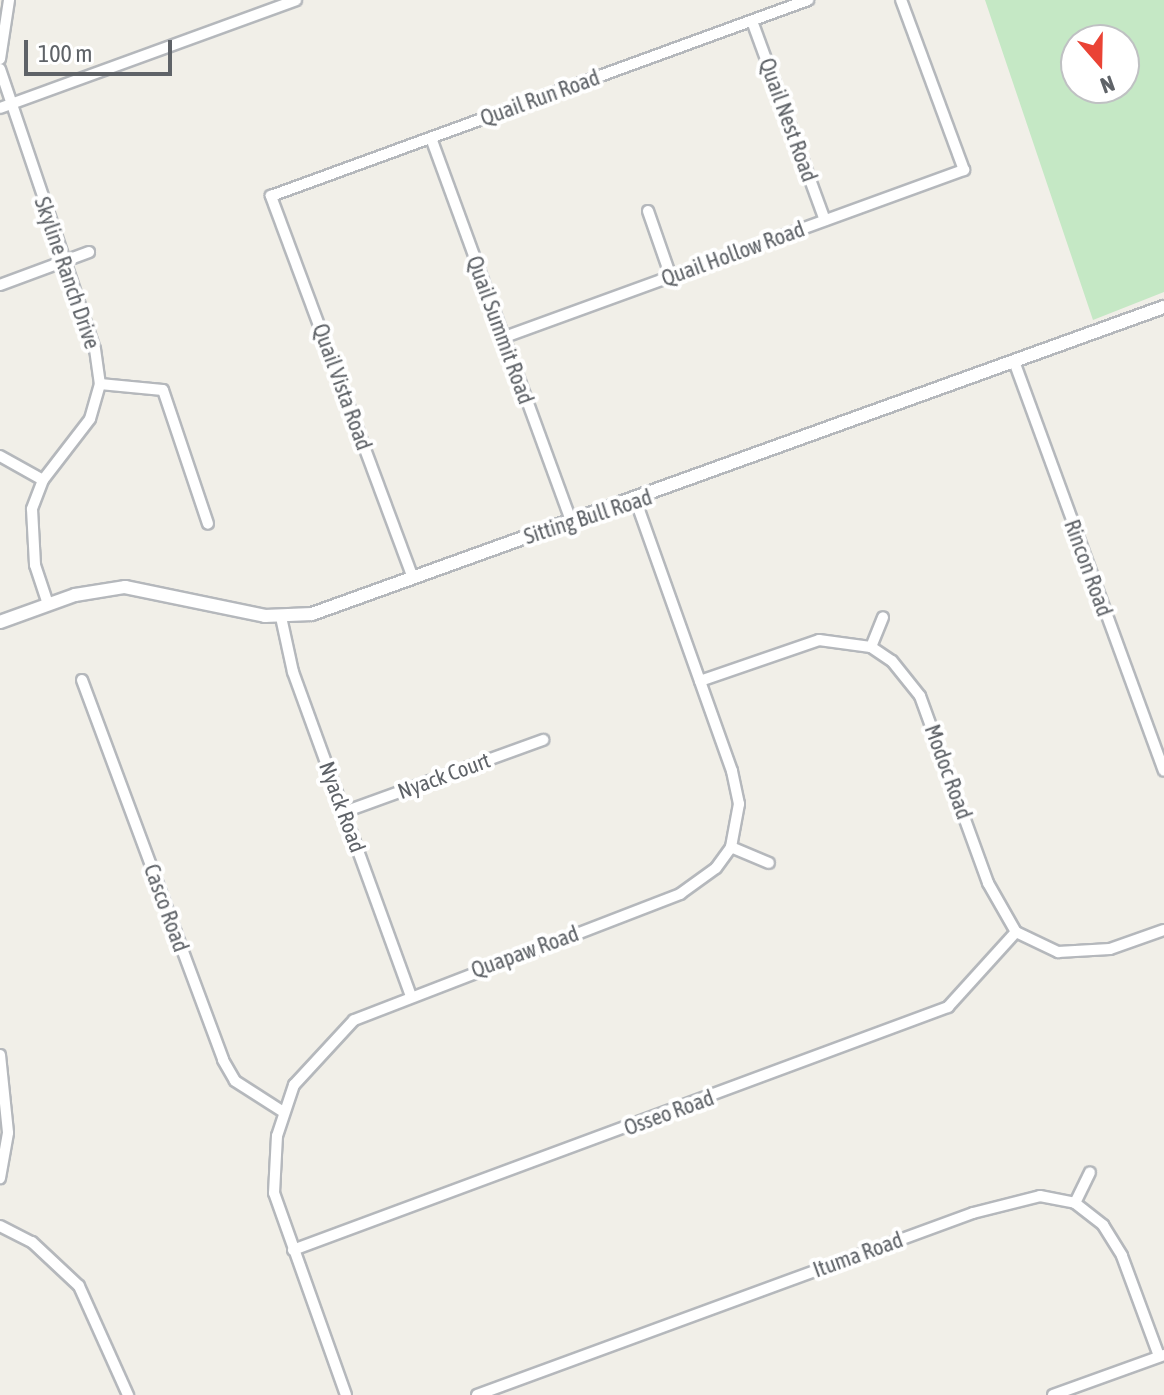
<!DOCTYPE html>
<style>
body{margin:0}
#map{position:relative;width:1164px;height:1395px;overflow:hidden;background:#f1efe8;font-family:"Asap Condensed",sans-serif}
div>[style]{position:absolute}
.green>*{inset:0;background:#c5e8c5}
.roads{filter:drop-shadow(2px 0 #b5b8bc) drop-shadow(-2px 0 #b5b8bc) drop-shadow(0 2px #b5b8bc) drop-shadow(0 -2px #b5b8bc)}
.minor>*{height:10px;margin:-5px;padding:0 5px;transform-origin:5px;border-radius:5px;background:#fff}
.tertiary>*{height:12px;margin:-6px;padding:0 6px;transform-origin:6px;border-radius:6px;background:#fff}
span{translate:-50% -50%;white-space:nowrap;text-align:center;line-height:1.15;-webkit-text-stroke:8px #fff;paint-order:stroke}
.street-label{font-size:22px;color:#5f6368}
.north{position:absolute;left:1060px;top:24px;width:80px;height:80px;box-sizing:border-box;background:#fff;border:2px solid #bfc1c3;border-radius:50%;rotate:160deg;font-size:22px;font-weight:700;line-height:32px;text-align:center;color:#5f6368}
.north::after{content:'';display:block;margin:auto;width:28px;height:36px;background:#ea4335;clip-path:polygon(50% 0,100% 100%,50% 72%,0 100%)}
.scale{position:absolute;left:24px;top:40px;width:148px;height:36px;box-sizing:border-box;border:4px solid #5f6368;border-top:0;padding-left:10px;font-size:24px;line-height:28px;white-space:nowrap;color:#5f6368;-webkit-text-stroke:6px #fff;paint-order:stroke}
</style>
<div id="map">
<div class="green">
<i style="clip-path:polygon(evenodd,985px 0,1164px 0,1164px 292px,1093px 320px,985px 0,1076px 40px,1124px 40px,1124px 88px,1076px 88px,1076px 40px)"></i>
</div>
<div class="roads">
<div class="minor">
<i style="left:752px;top:21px;width:212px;rotate:69.9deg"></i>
<i style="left:0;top:59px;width:60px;rotate:-81.3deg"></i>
<i style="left:0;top:69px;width:296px;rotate:71.3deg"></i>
<i style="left:95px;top:349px;width:35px;rotate:82deg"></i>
<i style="left:100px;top:384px;width:36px;rotate:106deg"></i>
<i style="left:90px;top:419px;width:77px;rotate:127.6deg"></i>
<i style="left:43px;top:480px;width:31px;rotate:111deg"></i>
<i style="left:32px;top:509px;width:56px;rotate:86.9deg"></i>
<i style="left:35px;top:565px;width:41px;rotate:71.6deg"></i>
<i style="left:0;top:108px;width:315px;rotate:-20deg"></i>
<i style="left:431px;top:138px;width:408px;rotate:69.9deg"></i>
<i style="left:648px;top:211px;width:70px;rotate:70.8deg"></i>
<i style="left:0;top:285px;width:95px;rotate:-20.3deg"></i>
<i style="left:502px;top:338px;width:492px;rotate:-20deg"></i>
<i style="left:964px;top:170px;width:181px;rotate:-110.3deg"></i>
<i style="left:1015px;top:364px;width:433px;rotate:69.9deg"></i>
<i style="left:100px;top:384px;width:63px;rotate:5.4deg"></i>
<i style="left:163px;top:390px;width:141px;rotate:71.4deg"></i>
<i style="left:0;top:456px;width:49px;rotate:29.2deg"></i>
<i style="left:413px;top:578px;width:408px;rotate:-110.4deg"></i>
<i style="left:271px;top:196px;width:572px;rotate:-20.05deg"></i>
<i style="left:281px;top:617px;width:56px;rotate:77.7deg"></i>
<i style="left:293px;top:672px;width:343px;rotate:70deg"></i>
<i style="left:871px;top:647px;width:32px;rotate:-68deg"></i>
<i style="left:82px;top:680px;width:405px;rotate:69.6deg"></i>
<i style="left:223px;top:1060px;width:24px;rotate:60deg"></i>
<i style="left:235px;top:1081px;width:56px;rotate:32.6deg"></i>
<i style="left:700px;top:681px;width:126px;rotate:-19deg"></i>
<i style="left:819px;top:640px;width:52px;rotate:7.7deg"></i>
<i style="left:871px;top:647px;width:25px;rotate:34deg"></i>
<i style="left:892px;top:661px;width:45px;rotate:51.3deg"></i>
<i style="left:920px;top:696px;width:199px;rotate:70deg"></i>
<i style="left:988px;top:883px;width:56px;rotate:60.3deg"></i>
<i style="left:1016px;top:932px;width:47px;rotate:25.5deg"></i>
<i style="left:1058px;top:952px;width:52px;rotate:-3.3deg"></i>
<i style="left:1110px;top:949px;width:57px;rotate:-19.4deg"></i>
<i style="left:344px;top:812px;width:212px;rotate:-19.9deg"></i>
<i style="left:731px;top:847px;width:41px;rotate:22.8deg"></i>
<i style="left:0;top:1055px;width:78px;rotate:84.1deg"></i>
<i style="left:8px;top:1133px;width:46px;rotate:100.1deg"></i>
<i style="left:1075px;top:1203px;width:34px;rotate:-64deg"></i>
<i style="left:0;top:1226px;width:36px;rotate:27deg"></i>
<i style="left:32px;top:1242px;width:64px;rotate:43.1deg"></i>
<i style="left:79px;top:1286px;width:120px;rotate:65.8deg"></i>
<i style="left:293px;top:1250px;width:699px;rotate:-20.35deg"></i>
<i style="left:948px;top:1007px;width:101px;rotate:-47.8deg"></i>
<i style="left:346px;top:1395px;width:214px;rotate:-109.6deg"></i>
<i style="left:274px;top:1193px;width:57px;rotate:-87deg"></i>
<i style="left:277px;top:1136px;width:54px;rotate:-71.6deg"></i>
<i style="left:294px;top:1085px;width:88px;rotate:-47.3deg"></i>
<i style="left:354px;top:1020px;width:350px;rotate:-21.1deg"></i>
<i style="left:680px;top:894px;width:44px;rotate:-35.8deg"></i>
<i style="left:716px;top:868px;width:26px;rotate:-54deg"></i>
<i style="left:731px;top:847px;width:44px;rotate:-79.5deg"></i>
<i style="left:739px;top:804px;width:34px;rotate:-102deg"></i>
<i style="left:732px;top:771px;width:286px;rotate:-109.6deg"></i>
<i style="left:477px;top:1395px;width:528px;rotate:-20.15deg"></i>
<i style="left:973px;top:1213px;width:69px;rotate:-14.2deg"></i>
<i style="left:1040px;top:1196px;width:36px;rotate:11deg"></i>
<i style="left:1075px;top:1203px;width:36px;rotate:38deg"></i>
<i style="left:1103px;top:1225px;width:36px;rotate:58deg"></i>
<i style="left:1122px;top:1256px;width:107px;rotate:69.7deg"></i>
<i style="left:1053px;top:1395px;width:118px;rotate:-19.8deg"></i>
</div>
<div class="tertiary">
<i style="left:0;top:622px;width:80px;rotate:-19.8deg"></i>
<i style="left:75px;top:595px;width:51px;rotate:-9.1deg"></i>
<i style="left:125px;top:587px;width:143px;rotate:11.7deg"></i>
<i style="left:265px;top:616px;width:47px;rotate:-2.4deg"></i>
<i style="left:312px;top:614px;width:906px;rotate:-19.82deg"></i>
</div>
</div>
<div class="street-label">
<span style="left:540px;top:98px;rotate:-20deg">Quail Run Road</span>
<span style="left:788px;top:120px;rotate:70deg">Quail Nest Road</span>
<span style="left:733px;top:254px;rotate:-20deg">Quail Hollow Road</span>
<span style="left:67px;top:273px;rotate:71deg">Skyline Ranch Drive</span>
<span style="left:500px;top:330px;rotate:70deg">Quail Summit Road</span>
<span style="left:342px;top:387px;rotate:70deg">Quail Vista Road</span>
<span style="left:588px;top:517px;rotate:-18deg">Sitting Bull Road</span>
<span style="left:1088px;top:568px;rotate:70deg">Rincon Road</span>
<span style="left:948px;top:772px;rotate:70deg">Modoc Road</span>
<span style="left:444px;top:776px;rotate:-20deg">Nyack Court</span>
<span style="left:342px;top:807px;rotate:70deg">Nyack Road</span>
<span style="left:166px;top:908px;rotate:70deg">Casco Road</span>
<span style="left:525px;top:952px;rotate:-20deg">Quapaw Road</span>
<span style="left:669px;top:1113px;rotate:-20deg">Osseo Road</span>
<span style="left:858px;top:1255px;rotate:-20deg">Ituma Road</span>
</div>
<div class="north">N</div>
<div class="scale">100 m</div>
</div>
